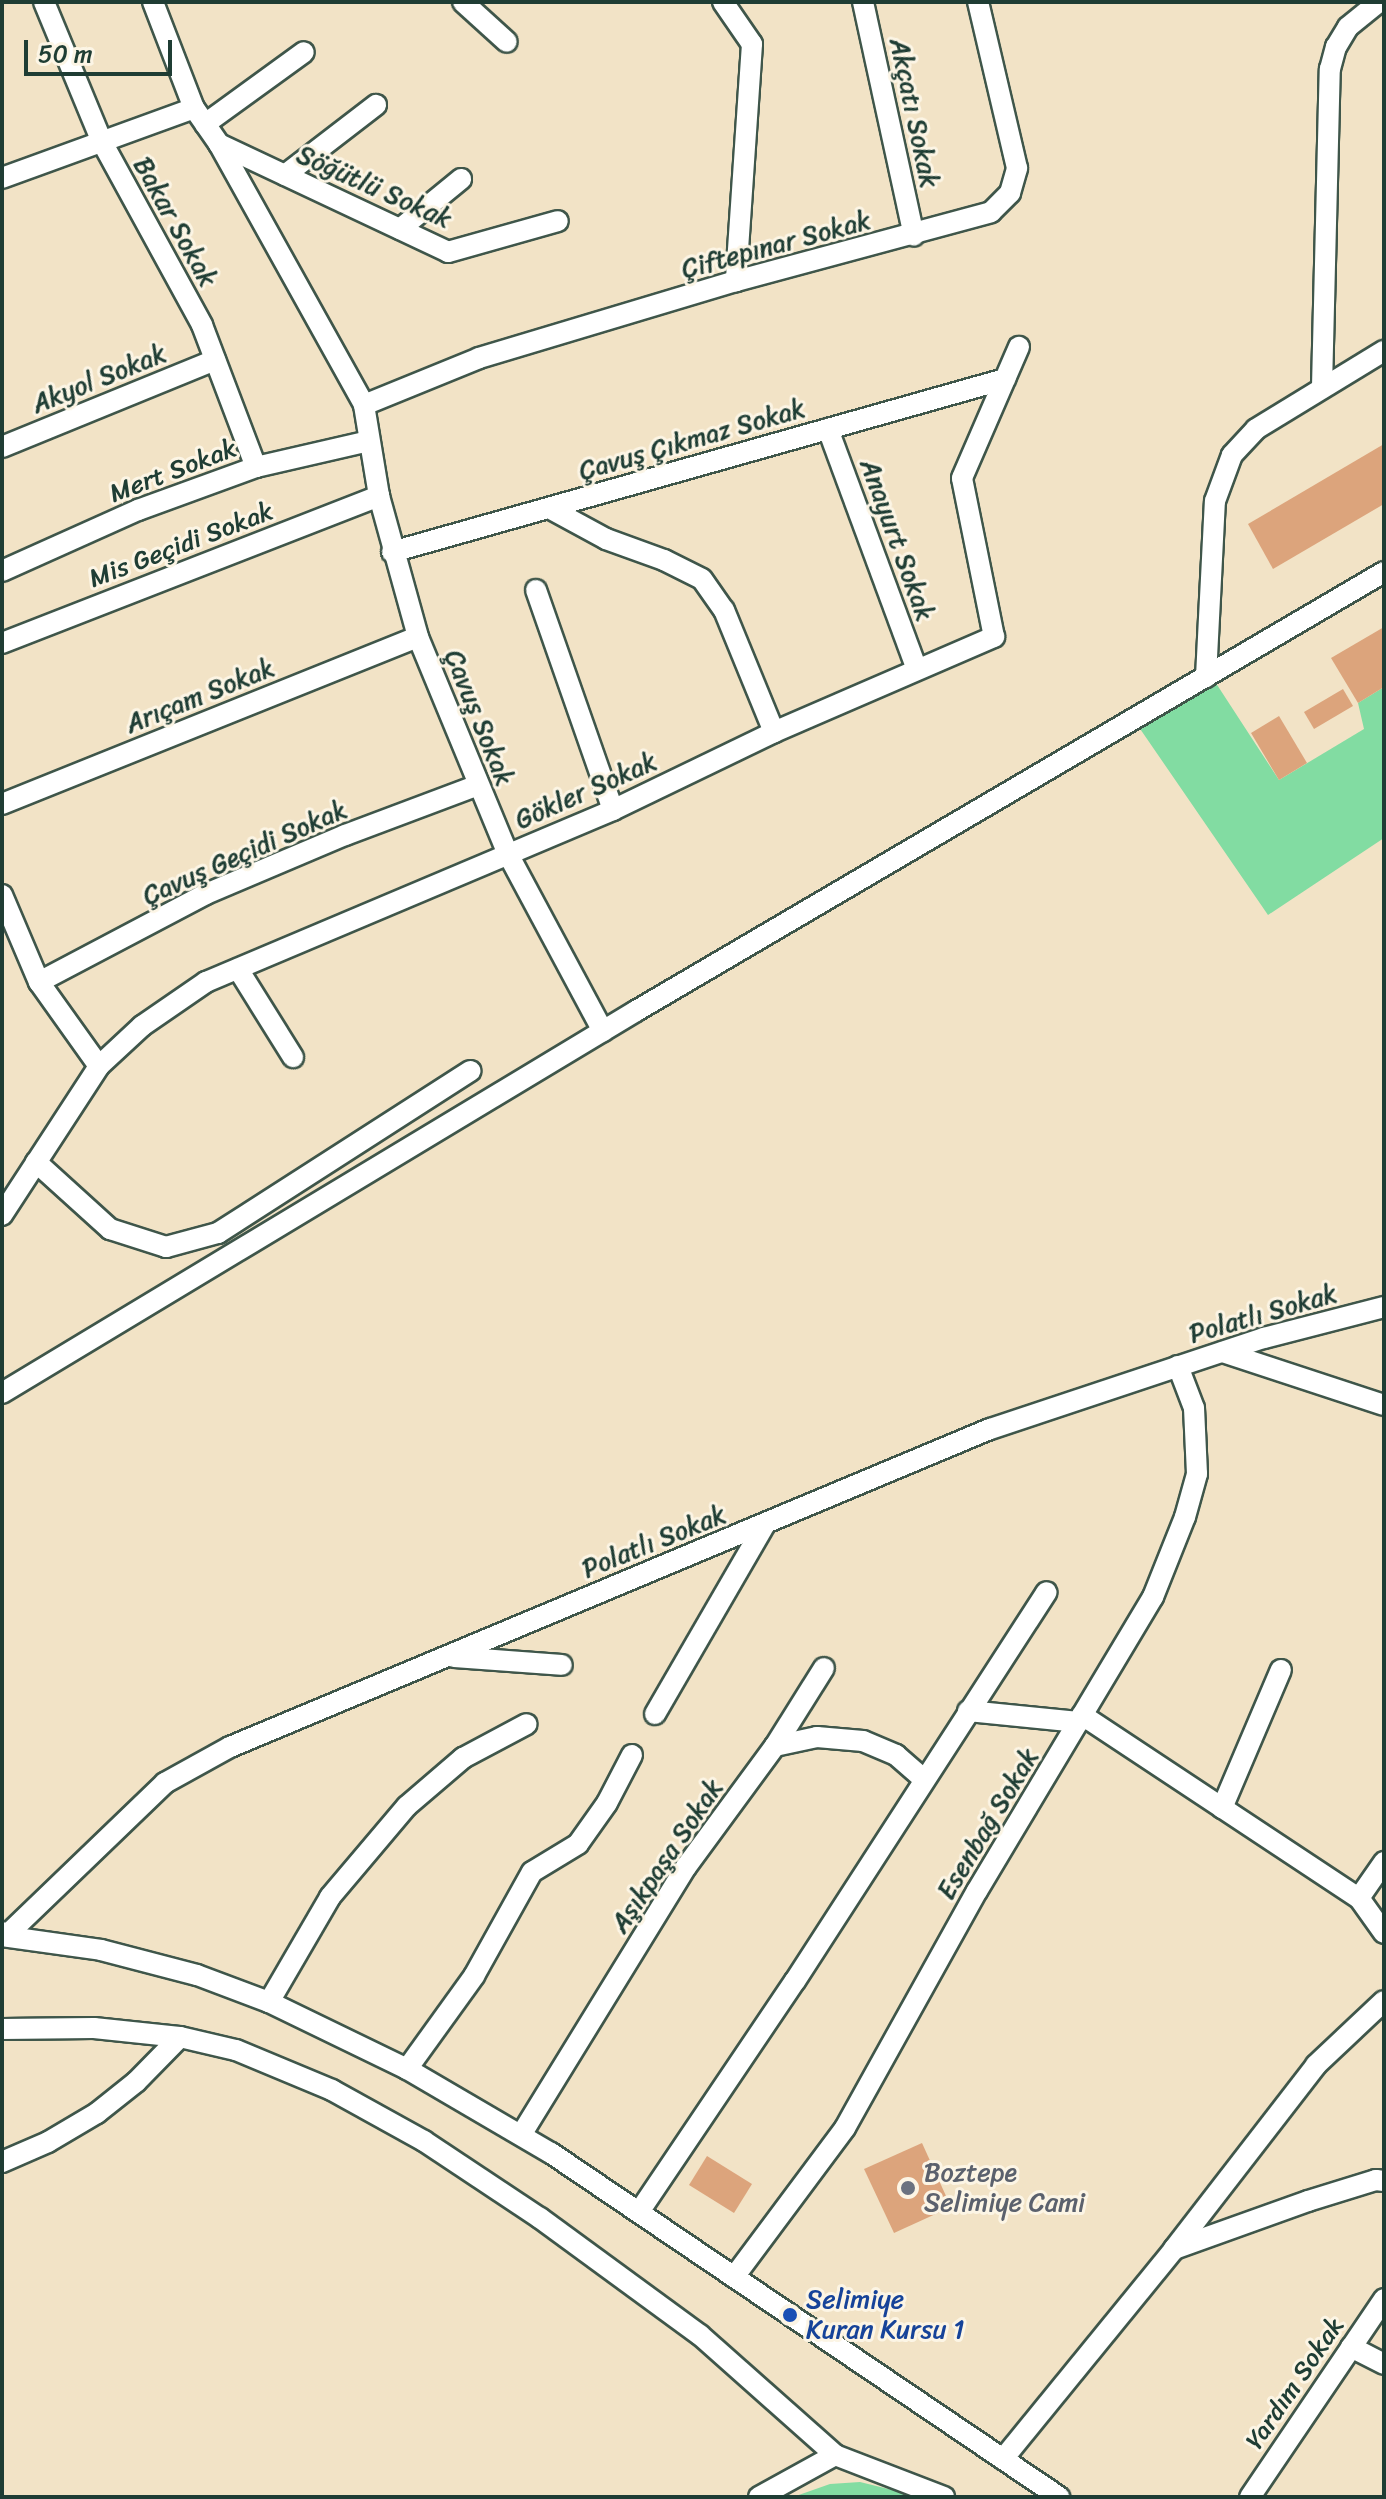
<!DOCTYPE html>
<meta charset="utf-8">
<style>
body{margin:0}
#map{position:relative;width:1386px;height:2499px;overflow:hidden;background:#f2e3c6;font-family:Sriracha,sans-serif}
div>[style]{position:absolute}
.green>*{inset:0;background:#82dca2}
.building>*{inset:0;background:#dca47c}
.roads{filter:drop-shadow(2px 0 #3f564a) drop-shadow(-2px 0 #3f564a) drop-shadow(0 2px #3f564a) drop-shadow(0 -2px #3f564a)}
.minor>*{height:20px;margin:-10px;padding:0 10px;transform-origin:10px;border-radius:10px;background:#fff}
.dots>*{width:22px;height:22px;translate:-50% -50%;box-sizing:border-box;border:4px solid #fcf5e5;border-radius:50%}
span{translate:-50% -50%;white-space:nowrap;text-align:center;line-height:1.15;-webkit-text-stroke:6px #fcf5e5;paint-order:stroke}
.street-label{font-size:26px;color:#1f3d34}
.worship-label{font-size:26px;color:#5b616d}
.left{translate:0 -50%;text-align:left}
.transit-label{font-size:26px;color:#164399}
.frame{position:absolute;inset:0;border:4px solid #1f3d34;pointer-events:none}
.scale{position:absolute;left:24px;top:40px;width:148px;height:36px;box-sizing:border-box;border:4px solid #1f3d34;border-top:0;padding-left:10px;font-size:24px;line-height:28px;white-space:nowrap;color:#1f3d34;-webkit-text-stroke:6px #fcf5e5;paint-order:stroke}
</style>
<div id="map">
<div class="green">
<i style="clip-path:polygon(1210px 674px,1279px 780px,1364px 729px,1358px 703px,1384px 687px,1384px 838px,1268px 915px,1134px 720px)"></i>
<i style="clip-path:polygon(860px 2482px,921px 2497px,793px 2497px,830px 2484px)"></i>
</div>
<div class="building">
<i style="clip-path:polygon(1384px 444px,1384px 504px,1273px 569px,1248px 524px)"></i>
<i style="clip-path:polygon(1384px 627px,1384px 687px,1358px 703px,1331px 658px)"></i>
<i style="clip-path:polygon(1343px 689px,1353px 706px,1314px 729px,1304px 712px)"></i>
<i style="clip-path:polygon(1279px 716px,1307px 763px,1279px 780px,1251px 733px)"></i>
<i style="clip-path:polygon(922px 2143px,951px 2207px,894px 2233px,864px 2169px)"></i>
<i style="clip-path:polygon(707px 2156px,752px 2184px,734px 2213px,689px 2185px)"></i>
</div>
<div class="roads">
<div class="minor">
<i style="left:44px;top:2px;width:152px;rotate:67.5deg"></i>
<i style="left:102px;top:142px;width:209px;rotate:61.3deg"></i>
<i style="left:202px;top:325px;width:152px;rotate:69.2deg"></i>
<i style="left:153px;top:2px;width:114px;rotate:68.9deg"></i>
<i style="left:194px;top:108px;width:44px;rotate:55.2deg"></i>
<i style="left:219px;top:144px;width:299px;rotate:60.9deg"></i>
<i style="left:364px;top:405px;width:92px;rotate:80.6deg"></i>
<i style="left:379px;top:496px;width:146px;rotate:74.5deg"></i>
<i style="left:418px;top:637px;width:235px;rotate:67.5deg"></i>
<i style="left:508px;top:854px;width:201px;rotate:61.8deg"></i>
<i style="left:463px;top:2px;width:59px;rotate:42.3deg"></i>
<i style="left:723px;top:2px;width:51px;rotate:55.4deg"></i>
<i style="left:752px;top:44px;width:238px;rotate:93.9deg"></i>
<i style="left:863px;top:2px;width:239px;rotate:77.7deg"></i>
<i style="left:205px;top:124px;width:122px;rotate:-36deg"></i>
<i style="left:219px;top:144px;width:253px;rotate:25.2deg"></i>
<i style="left:448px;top:252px;width:114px;rotate:-15.7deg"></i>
<i style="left:285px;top:175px;width:115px;rotate:-37.6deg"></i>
<i style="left:2px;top:178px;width:204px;rotate:-20deg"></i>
<i style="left:400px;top:229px;width:79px;rotate:-39.3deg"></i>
<i style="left:1322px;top:387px;width:318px;rotate:-88.6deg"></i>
<i style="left:1330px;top:69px;width:23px;rotate:-75deg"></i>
<i style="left:1336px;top:47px;width:23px;rotate:-59deg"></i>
<i style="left:1348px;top:27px;width:40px;rotate:-39deg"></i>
<i style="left:364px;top:405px;width:124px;rotate:-22.2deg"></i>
<i style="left:479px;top:358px;width:268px;rotate:-16.7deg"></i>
<i style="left:736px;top:281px;width:264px;rotate:-15.1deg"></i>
<i style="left:991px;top:212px;width:27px;rotate:-45deg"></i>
<i style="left:1010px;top:193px;width:26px;rotate:-74deg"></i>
<i style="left:1017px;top:168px;width:171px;rotate:-103.2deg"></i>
<i style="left:828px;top:429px;width:256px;rotate:69.7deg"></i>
<i style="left:2px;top:447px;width:230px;rotate:-22.2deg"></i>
<i style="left:549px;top:508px;width:65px;rotate:28.5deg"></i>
<i style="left:606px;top:539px;width:62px;rotate:19.9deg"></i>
<i style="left:664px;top:560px;width:42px;rotate:26.6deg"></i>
<i style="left:702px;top:579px;width:38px;rotate:55deg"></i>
<i style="left:724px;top:610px;width:132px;rotate:67.7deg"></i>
<i style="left:392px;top:552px;width:637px;rotate:-15.76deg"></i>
<i style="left:2px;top:571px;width:149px;rotate:-24.2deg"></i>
<i style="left:138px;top:510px;width:126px;rotate:-20deg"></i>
<i style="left:256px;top:467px;width:116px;rotate:-13deg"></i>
<i style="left:536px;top:590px;width:233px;rotate:70.7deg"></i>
<i style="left:2px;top:643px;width:405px;rotate:-21.3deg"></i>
<i style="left:1206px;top:677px;width:176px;rotate:-87.1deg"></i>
<i style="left:1215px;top:501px;width:49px;rotate:-69.7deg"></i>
<i style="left:1232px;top:455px;width:35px;rotate:-47deg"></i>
<i style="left:1256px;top:429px;width:150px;rotate:-31.4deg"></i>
<i style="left:2px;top:804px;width:448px;rotate:-21.9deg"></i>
<i style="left:2px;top:895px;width:95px;rotate:67deg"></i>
<i style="left:39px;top:982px;width:103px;rotate:54.5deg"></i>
<i style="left:238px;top:969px;width:104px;rotate:58deg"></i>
<i style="left:39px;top:982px;width:189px;rotate:-27.8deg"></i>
<i style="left:206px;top:894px;width:151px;rotate:-23deg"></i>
<i style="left:345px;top:835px;width:142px;rotate:-20.6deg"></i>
<i style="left:36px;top:1162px;width:100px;rotate:42.2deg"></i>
<i style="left:110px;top:1229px;width:59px;rotate:17.8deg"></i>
<i style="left:166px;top:1247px;width:54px;rotate:-15.1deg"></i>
<i style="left:218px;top:1233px;width:300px;rotate:-32.7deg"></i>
<i style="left:2px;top:1215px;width:178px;rotate:-56.9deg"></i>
<i style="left:99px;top:1066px;width:59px;rotate:-42.9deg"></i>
<i style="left:142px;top:1026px;width:78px;rotate:-34.5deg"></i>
<i style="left:206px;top:982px;width:442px;rotate:-22.9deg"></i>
<i style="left:613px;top:810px;width:179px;rotate:-25.8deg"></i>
<i style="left:774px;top:732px;width:240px;rotate:-23.4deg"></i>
<i style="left:994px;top:637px;width:162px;rotate:-101.4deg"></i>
<i style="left:962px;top:478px;width:143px;rotate:-66.5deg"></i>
<i style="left:1223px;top:1352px;width:169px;rotate:18.2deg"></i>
<i style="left:2px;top:1393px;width:740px;rotate:-31.07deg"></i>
<i style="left:636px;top:1011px;width:867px;rotate:-30.41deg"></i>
<i style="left:454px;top:1657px;width:108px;rotate:4.2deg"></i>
<i style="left:968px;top:1711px;width:111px;rotate:5.7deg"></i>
<i style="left:655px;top:1714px;width:220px;rotate:-59.9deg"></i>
<i style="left:1082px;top:1715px;width:332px;rotate:33.5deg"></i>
<i style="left:1359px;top:1898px;width:43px;rotate:54.5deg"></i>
<i style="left:775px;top:1746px;width:92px;rotate:-57.9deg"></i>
<i style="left:1222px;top:1808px;width:150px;rotate:-66.9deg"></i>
<i style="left:1359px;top:1898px;width:44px;rotate:-55.2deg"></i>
<i style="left:2px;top:1932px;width:6px;rotate:45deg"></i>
<i style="left:6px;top:1936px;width:221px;rotate:-43.9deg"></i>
<i style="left:165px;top:1783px;width:74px;rotate:-29deg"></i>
<i style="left:230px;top:1747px;width:824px;rotate:-22.71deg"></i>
<i style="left:990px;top:1429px;width:289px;rotate:-18.4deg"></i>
<i style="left:1264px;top:1338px;width:124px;rotate:-14.5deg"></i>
<i style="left:2px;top:1936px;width:100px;rotate:8deg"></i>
<i style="left:101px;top:1950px;width:99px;rotate:14.6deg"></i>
<i style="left:197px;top:1975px;width:77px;rotate:20.6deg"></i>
<i style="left:269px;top:2002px;width:153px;rotate:25.9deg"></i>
<i style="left:407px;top:2069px;width:167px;rotate:30.3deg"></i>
<i style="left:551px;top:2153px;width:614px;rotate:34.1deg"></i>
<i style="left:269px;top:2002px;width:121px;rotate:-59.8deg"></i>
<i style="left:330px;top:1897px;width:119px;rotate:-49.8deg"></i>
<i style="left:407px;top:1806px;width:74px;rotate:-40.6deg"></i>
<i style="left:463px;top:1758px;width:72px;rotate:-28deg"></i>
<i style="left:2px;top:2029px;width:92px;rotate:-0.6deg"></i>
<i style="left:94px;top:2028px;width:86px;rotate:6deg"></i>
<i style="left:180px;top:2037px;width:57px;rotate:13.1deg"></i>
<i style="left:236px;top:2050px;width:104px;rotate:22.6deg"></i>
<i style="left:332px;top:2090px;width:105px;rotate:29deg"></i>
<i style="left:424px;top:2141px;width:139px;rotate:33.6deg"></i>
<i style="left:540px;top:2218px;width:198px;rotate:36.2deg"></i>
<i style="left:700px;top:2335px;width:181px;rotate:41.6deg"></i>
<i style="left:835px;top:2455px;width:117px;rotate:21.1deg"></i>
<i style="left:407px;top:2069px;width:115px;rotate:-54.2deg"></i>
<i style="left:474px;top:1976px;width:119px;rotate:-60.9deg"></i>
<i style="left:532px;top:1872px;width:54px;rotate:-31.3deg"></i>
<i style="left:578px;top:1844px;width:50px;rotate:-54.7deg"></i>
<i style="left:607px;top:1803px;width:54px;rotate:-62.5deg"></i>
<i style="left:521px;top:2135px;width:315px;rotate:-58.4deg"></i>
<i style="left:686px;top:1867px;width:150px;rotate:-53.7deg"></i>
<i style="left:775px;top:1746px;width:43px;rotate:-12.1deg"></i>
<i style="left:817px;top:1737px;width:46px;rotate:5deg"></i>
<i style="left:863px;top:1741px;width:36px;rotate:23deg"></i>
<i style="left:896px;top:1755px;width:35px;rotate:41deg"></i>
<i style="left:2px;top:2162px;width:50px;rotate:-23.5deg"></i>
<i style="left:48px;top:2142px;width:57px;rotate:-30.6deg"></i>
<i style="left:97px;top:2113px;width:50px;rotate:-38.5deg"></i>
<i style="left:136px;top:2082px;width:63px;rotate:-45.6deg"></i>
<i style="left:639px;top:2212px;width:279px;rotate:-56deg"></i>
<i style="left:795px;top:1981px;width:463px;rotate:-57.1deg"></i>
<i style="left:1174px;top:2249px;width:142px;rotate:-19.7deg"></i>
<i style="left:1308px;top:2201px;width:71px;rotate:-17.2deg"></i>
<i style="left:1376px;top:2180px;width:8px;rotate:7deg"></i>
<i style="left:734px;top:2277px;width:186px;rotate:-53.3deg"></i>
<i style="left:845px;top:2128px;width:271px;rotate:-60.9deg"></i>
<i style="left:977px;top:1891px;width:343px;rotate:-59.1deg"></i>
<i style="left:1153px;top:1597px;width:86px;rotate:-68.2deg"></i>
<i style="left:1185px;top:1517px;width:45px;rotate:-74.4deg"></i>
<i style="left:1197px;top:1474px;width:66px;rotate:-92.6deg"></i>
<i style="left:1194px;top:1408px;width:45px;rotate:-110.9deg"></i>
<i style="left:1351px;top:2347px;width:37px;rotate:27deg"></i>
<i style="left:1003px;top:2459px;width:271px;rotate:-50.8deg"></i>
<i style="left:1174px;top:2249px;width:232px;rotate:-52.3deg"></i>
<i style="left:1316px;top:2065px;width:93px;rotate:-43.3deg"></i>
<i style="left:759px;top:2497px;width:87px;rotate:-28.9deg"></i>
<i style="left:1250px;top:2497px;width:239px;rotate:-55.9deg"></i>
</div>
</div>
<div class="dots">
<i style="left:908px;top:2188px;background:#6b7280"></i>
<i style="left:790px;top:2315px;background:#1a4fb4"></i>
</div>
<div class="street-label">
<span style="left:914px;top:113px;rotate:78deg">Akçatı Sokak</span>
<span style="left:374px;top:187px;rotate:24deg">Söğütlü Sokak</span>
<span style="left:175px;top:222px;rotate:61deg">Bakar Sokak</span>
<span style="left:776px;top:245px;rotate:-15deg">Çiftepınar Sokak</span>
<span style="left:99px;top:379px;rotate:-22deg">Akyol Sokak</span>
<span style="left:692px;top:440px;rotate:-16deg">Çavuş Çıkmaz Sokak</span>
<span style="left:173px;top:471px;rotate:-21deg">Mert Sokak</span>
<span style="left:897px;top:540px;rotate:70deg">Anayurt Sokak</span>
<span style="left:181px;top:545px;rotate:-21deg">Mis Geçidi Sokak</span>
<span style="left:200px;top:696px;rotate:-22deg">Arıçam Sokak</span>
<span style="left:479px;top:718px;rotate:68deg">Çavuş Sokak</span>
<span style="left:586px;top:791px;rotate:-24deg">Gökler Sokak</span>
<span style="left:245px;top:853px;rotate:-24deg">Çavuş Geçidi Sokak</span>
<span style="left:1263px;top:1314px;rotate:-16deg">Polatlı Sokak</span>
<span style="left:654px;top:1542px;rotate:-22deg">Polatlı Sokak</span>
<span style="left:988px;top:1824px;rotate:-59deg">Esenbağ Sokak</span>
<span style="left:667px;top:1856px;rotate:-56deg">Aşıkpaşa Sokak</span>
<span style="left:1295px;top:2383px;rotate:-56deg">Yardım Sokak</span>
</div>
<div class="worship-label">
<span class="left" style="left:924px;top:2188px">Boztepe<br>Selimiye Cami</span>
</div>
<div class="transit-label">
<span class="left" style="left:806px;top:2315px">Selimiye<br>Kuran Kursu 1</span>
</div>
<div class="frame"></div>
<div class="scale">50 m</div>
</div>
